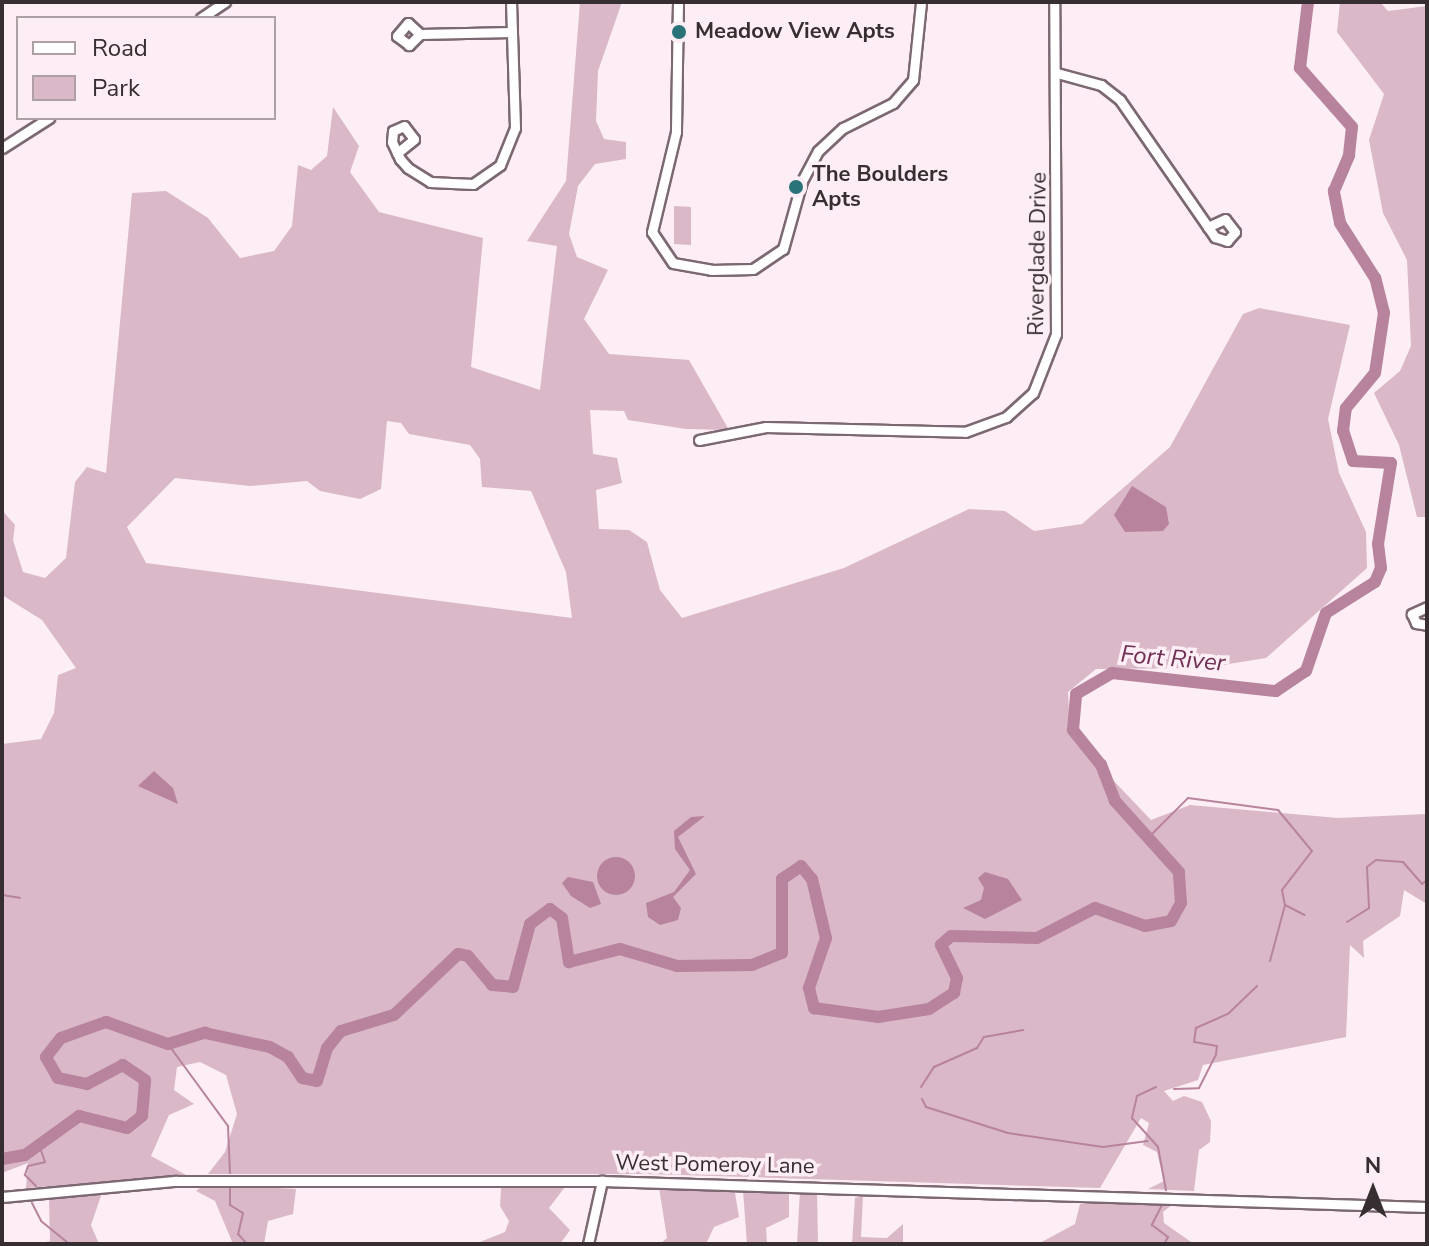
<!DOCTYPE html>
<style>
body{margin:0}
#map{position:relative;width:1429px;height:1246px;overflow:hidden;background:#fceef4;font-family:"Nunito Sans",sans-serif}
div>[style]{position:absolute}
.green>*{inset:0;background:#dab8c8}
.water>*{inset:0;background:#b7839d}
.round{border-radius:50%}
.stream>*{height:2px;margin:-1px;padding:0 1px;transform-origin:1px;border-radius:1px;background:#b7839d}
.river>*{height:12px;margin:-6px;padding:0 6px;transform-origin:6px;border-radius:6px;background:#b7839d}
.roads{filter:drop-shadow(2px 0 #7c6872) drop-shadow(-2px 0 #7c6872) drop-shadow(0 2px #7c6872) drop-shadow(0 -2px #7c6872)}
.minor>*{height:9px;margin:-4.5px;padding:0 4.5px;transform-origin:4.5px;border-radius:4.5px;background:#fff}
.dots>*{width:22px;height:22px;translate:-50% -50%;box-sizing:border-box;border:4px solid #fceef4;border-radius:50%}
span{translate:-50% -50%;white-space:nowrap;text-align:center;line-height:1.15;-webkit-text-stroke:7px #fceef4;paint-order:stroke}
.poi-label{font-size:22px;color:#372e32;font-weight:700}
.left{translate:0 -50%;text-align:left}
.street-label{font-size:22px;color:#372e32}
.water-label{font-size:24px;color:#702f54;font-style:italic}
.frame{position:absolute;inset:0;border:4px solid #372e32;pointer-events:none}
.legend{position:absolute;left:16px;top:16px;width:260px;height:104px;box-sizing:border-box;background:#fceef4;border:2px solid #ada1a6;margin:0;padding:10px 14px;list-style:none;font-size:24px;color:#372e32}
.legend li{display:flex;align-items:center;gap:16px;height:40px}
.legend b{width:40px;border:2px solid #ada1a6}
.north{position:absolute;left:1333px;top:1150px;width:80px;height:80px;-webkit-text-stroke:6px #fceef4;paint-order:stroke;rotate:0deg;font-size:22px;font-weight:700;line-height:32px;text-align:center;color:#372e32}
.north::after{content:'';display:block;margin:auto;width:28px;height:36px;background:#372e32;clip-path:polygon(50% 0,100% 100%,50% 72%,0 100%)}
</style>
<div id="map">
<div class="green">
<i style="clip-path:polygon(evenodd,580px 2px,622px 2px,598px 71px,596px 121px,604px 139px,626px 142px,626px 159px,595px 164px,578px 186px,569px 234px,577px 257px,608px 270px,584px 319px,609px 354px,689px 360px,729px 430px,686px 429px,628px 420px,624px 411px,590px 410px,593px 454px,617px 458px,622px 483px,596px 490px,599px 529px,629px 530px,647px 542px,660px 590px,682px 618px,844px 568px,969px 509px,1005px 511px,1034px 531px,1082px 524px,1170px 447px,1243px 314px,1259px 308px,1350px 325px,1328px 419px,1339px 473px,1366px 532px,1367px 568px,1266px 658px,1204px 668px,1096px 669px,1068px 692px,1070px 735px,1151px 820px,1190px 805px,1338px 818px,1427px 814px,1427px 904px,1404px 890px,1400px 916px,1363px 941px,1364px 958px,1350px 945px,1346px 1037px,1203px 1065px,1198px 1080px,1164px 1091px,1173px 1101px,1184px 1096px,1202px 1102px,1211px 1121px,1210px 1142px,1199px 1150px,1194px 1191px,1148px 1189px,1164px 1181px,1157px 1152px,1143px 1145px,1149px 1123px,1141px 1118px,1100px 1188px,647px 1174px,208px 1174px,225px 1152px,237px 1114px,226px 1075px,200px 1062px,177px 1067px,174px 1090px,194px 1104px,169px 1115px,151px 1156px,188px 1176px,26px 1188px,28px 1163px,2px 1173px,2px 744px,41px 739px,54px 713px,58px 675px,76px 668px,42px 620px,2px 595px,2px 510px,15px 525px,13px 540px,23px 572px,45px 578px,66px 558px,75px 482px,87px 467px,106px 473px,132px 193px,166px 191px,208px 218px,240px 258px,274px 251px,292px 226px,298px 165px,311px 170px,327px 156px,333px 107px,359px 146px,350px 172px,379px 212px,483px 238px,471px 367px,540px 390px,557px 246px,527px 241px,566px 181px,580px 2px,387px 421px,401px 423px,409px 434px,470px 445px,480px 459px,482px 487px,531px 491px,566px 572px,572px 618px,146px 563px,127px 527px,175px 478px,250px 486px,307px 481px,320px 491px,360px 499px,381px 489px,387px 421px)"></i>
<i style="clip-path:polygon(1340px 2px,1380px 2px,1388px 11px,1427px 6px,1427px 517px,1417px 517px,1399px 445px,1374px 393px,1400px 371px,1411px 346px,1407px 260px,1383px 213px,1369px 140px,1384px 94px,1337px 32px)"></i>
<i style="clip-path:polygon(674px 206px,691px 207px,691px 245px,674px 244px)"></i>
<i style="clip-path:polygon(205px 1184px,296px 1189px,293px 1214px,268px 1221px,264px 1244px,233px 1244px,215px 1201px,196px 1191px)"></i>
<i style="clip-path:polygon(565px 1187px,549px 1208px,570px 1230px,560px 1244px,475px 1244px,505px 1232px,509px 1221px,500px 1206px,501px 1188px)"></i>
<i style="clip-path:polygon(734px 1187px,739px 1217px,714px 1227px,706px 1244px,660px 1244px,667px 1238px,659px 1188px)"></i>
<i style="clip-path:polygon(743px 1190px,789px 1191px,789px 1217px,766px 1228px,767px 1244px,747px 1244px)"></i>
<i style="clip-path:polygon(800px 1191px,817px 1191px,818px 1244px,797px 1244px)"></i>
<i style="clip-path:polygon(102px 1193px,91px 1225px,99px 1244px,37px 1244px,50px 1241px,49px 1200px)"></i>
<i style="clip-path:polygon(863px 1196px,861px 1237px,887px 1238px,903px 1224px,903px 1244px,852px 1244px,855px 1198px)"></i>
<i style="clip-path:polygon(1080px 1204px,1173px 1204px,1163px 1212px,1164px 1223px,1194px 1244px,1038px 1244px,1075px 1224px)"></i>
</div>
<div class="water">
<i style="clip-path:polygon(1132px 486px,1166px 507px,1169px 524px,1163px 531px,1125px 532px,1114px 515px)"></i>
<i style="clip-path:polygon(154px 771px,173px 788px,178px 804px,138px 786px)"></i>
<i style="clip-path:polygon(705px 816px,678px 837px,696px 874px,673px 897px,681px 908px,678px 920px,660px 925px,648px 917px,646px 903px,674px 892px,690px 870px,675px 849px,674px 831px,691px 817px)"></i>
<i class="round" style="left:597px;top:857px;width:38px;height:38px"></i>
<i style="clip-path:polygon(985px 872px,1008px 879px,1022px 900px,985px 919px,963px 908px,981px 900px,984px 888px,978px 878px)"></i>
<i style="clip-path:polygon(568px 877px,593px 882px,601px 904px,590px 908px,571px 896px,562px 883px)"></i>
</div>
<div class="stream">
<i style="left:1149px;top:837px;width:55px;rotate:-45deg"></i>
<i style="left:1188px;top:798px;width:91px;rotate:7.6deg"></i>
<i style="left:1278px;top:810px;width:53px;rotate:50.3deg"></i>
<i style="left:1312px;top:851px;width:49px;rotate:127.6deg"></i>
<i style="left:1282px;top:890px;width:15px;rotate:79deg"></i>
<i style="left:1285px;top:905px;width:22px;rotate:27deg"></i>
<i style="left:2px;top:895px;width:18px;rotate:9deg"></i>
<i style="left:1347px;top:922px;width:26px;rotate:-32deg"></i>
<i style="left:1369px;top:908px;width:41px;rotate:-92.8deg"></i>
<i style="left:1367px;top:867px;width:11px;rotate:-38deg"></i>
<i style="left:1376px;top:860px;width:27px;rotate:4deg"></i>
<i style="left:1403px;top:862px;width:29px;rotate:49deg"></i>
<i style="left:1422px;top:884px;width:6px;rotate:-39deg"></i>
<i style="left:1270px;top:961px;width:58px;rotate:-75deg"></i>
<i style="left:168px;top:1044px;width:102px;rotate:53.8deg"></i>
<i style="left:228px;top:1126px;width:47px;rotate:87.6deg"></i>
<i style="left:921px;top:1087px;width:24px;rotate:-57deg"></i>
<i style="left:934px;top:1067px;width:47px;rotate:-23.8deg"></i>
<i style="left:977px;top:1048px;width:13px;rotate:-58deg"></i>
<i style="left:984px;top:1037px;width:40px;rotate:-10deg"></i>
<i style="left:1156px;top:1087px;width:21px;rotate:155deg"></i>
<i style="left:1137px;top:1096px;width:23px;rotate:103deg"></i>
<i style="left:1132px;top:1118px;width:39px;rotate:48deg"></i>
<i style="left:1158px;top:1147px;width:44px;rotate:79.5deg"></i>
<i style="left:1174px;top:1089px;width:25px;rotate:-2deg"></i>
<i style="left:1199px;top:1088px;width:38px;rotate:-63deg"></i>
<i style="left:1216px;top:1054px;width:8px;rotate:-83deg"></i>
<i style="left:1217px;top:1046px;width:23px;rotate:-170deg"></i>
<i style="left:1194px;top:1042px;width:14px;rotate:-82deg"></i>
<i style="left:1196px;top:1028px;width:36px;rotate:-24deg"></i>
<i style="left:1229px;top:1013px;width:39px;rotate:-44deg"></i>
<i style="left:922px;top:1099px;width:9px;rotate:63deg"></i>
<i style="left:926px;top:1107px;width:86px;rotate:17.6deg"></i>
<i style="left:1008px;top:1133px;width:96px;rotate:8.4deg"></i>
<i style="left:1103px;top:1147px;width:45px;rotate:-7.6deg"></i>
<i style="left:230px;top:1185px;width:20px;rotate:90deg"></i>
<i style="left:230px;top:1205px;width:15px;rotate:32deg"></i>
<i style="left:243px;top:1213px;width:22px;rotate:103deg"></i>
<i style="left:238px;top:1234px;width:13px;rotate:48deg"></i>
<i style="left:36px;top:1186px;width:16px;rotate:-135deg"></i>
<i style="left:25px;top:1175px;width:9px;rotate:-72deg"></i>
<i style="left:28px;top:1166px;width:17px;rotate:-13deg"></i>
<i style="left:45px;top:1162px;width:18px;rotate:-109deg"></i>
<i style="left:32px;top:1203px;width:20px;rotate:63deg"></i>
<i style="left:41px;top:1221px;width:36px;rotate:39deg"></i>
<i style="left:1163px;top:1203px;width:25px;rotate:117deg"></i>
<i style="left:1152px;top:1225px;width:20px;rotate:37deg"></i>
<i style="left:1168px;top:1237px;width:8px;rotate:120deg"></i>
</div>
<div class="river">
<i style="left:2px;top:1159px;width:23px;rotate:-10deg"></i>
<i style="left:25px;top:1155px;width:67px;rotate:-35.8deg"></i>
<i style="left:79px;top:1116px;width:49px;rotate:14deg"></i>
<i style="left:127px;top:1128px;width:19px;rotate:-39deg"></i>
<i style="left:142px;top:1116px;width:36px;rotate:-85deg"></i>
<i style="left:145px;top:1080px;width:27px;rotate:-146deg"></i>
<i style="left:123px;top:1065px;width:41px;rotate:152.2deg"></i>
<i style="left:87px;top:1084px;width:30px;rotate:-168deg"></i>
<i style="left:58px;top:1078px;width:24px;rotate:-120deg"></i>
<i style="left:46px;top:1057px;width:24px;rotate:-52deg"></i>
<i style="left:61px;top:1038px;width:48px;rotate:-19.6deg"></i>
<i style="left:106px;top:1022px;width:66px;rotate:19.5deg"></i>
<i style="left:168px;top:1044px;width:39px;rotate:-17deg"></i>
<i style="left:205px;top:1033px;width:66px;rotate:12.2deg"></i>
<i style="left:270px;top:1047px;width:21px;rotate:29deg"></i>
<i style="left:288px;top:1057px;width:25px;rotate:56deg"></i>
<i style="left:302px;top:1078px;width:15px;rotate:11deg"></i>
<i style="left:317px;top:1081px;width:34px;rotate:-73deg"></i>
<i style="left:327px;top:1048px;width:22px;rotate:-51deg"></i>
<i style="left:341px;top:1031px;width:55px;rotate:-16.8deg"></i>
<i style="left:394px;top:1015px;width:88px;rotate:-43.6deg"></i>
<i style="left:458px;top:954px;width:10px;rotate:11deg"></i>
<i style="left:468px;top:956px;width:38px;rotate:50deg"></i>
<i style="left:492px;top:985px;width:21px;rotate:5deg"></i>
<i style="left:513px;top:987px;width:65px;rotate:-74.9deg"></i>
<i style="left:530px;top:924px;width:25px;rotate:-37deg"></i>
<i style="left:550px;top:909px;width:15px;rotate:37deg"></i>
<i style="left:562px;top:918px;width:45px;rotate:81deg"></i>
<i style="left:569px;top:962px;width:53px;rotate:-14.3deg"></i>
<i style="left:620px;top:949px;width:59px;rotate:16.6deg"></i>
<i style="left:677px;top:966px;width:75px;rotate:-0.8deg"></i>
<i style="left:752px;top:965px;width:32px;rotate:-22deg"></i>
<i style="left:782px;top:953px;width:74px;rotate:-90deg"></i>
<i style="left:782px;top:879px;width:23px;rotate:-34deg"></i>
<i style="left:801px;top:866px;width:17px;rotate:50deg"></i>
<i style="left:812px;top:879px;width:61px;rotate:76.7deg"></i>
<i style="left:826px;top:938px;width:53px;rotate:108.8deg"></i>
<i style="left:809px;top:988px;width:21px;rotate:76deg"></i>
<i style="left:814px;top:1008px;width:65px;rotate:8deg"></i>
<i style="left:878px;top:1017px;width:52px;rotate:-8.9deg"></i>
<i style="left:929px;top:1009px;width:30px;rotate:-33deg"></i>
<i style="left:954px;top:993px;width:15px;rotate:-79deg"></i>
<i style="left:957px;top:978px;width:37px;rotate:-116deg"></i>
<i style="left:941px;top:945px;width:13px;rotate:-42deg"></i>
<i style="left:951px;top:936px;width:86px;rotate:1.3deg"></i>
<i style="left:1037px;top:938px;width:65px;rotate:-27.3deg"></i>
<i style="left:1095px;top:908px;width:53px;rotate:19.8deg"></i>
<i style="left:1145px;top:926px;width:26px;rotate:-11deg"></i>
<i style="left:1171px;top:921px;width:21px;rotate:-61deg"></i>
<i style="left:1181px;top:903px;width:31px;rotate:-94deg"></i>
<i style="left:1179px;top:872px;width:96px;rotate:-132deg"></i>
<i style="left:1115px;top:801px;width:39px;rotate:-111deg"></i>
<i style="left:1101px;top:765px;width:45px;rotate:-128.7deg"></i>
<i style="left:1073px;top:730px;width:36px;rotate:-85deg"></i>
<i style="left:1076px;top:694px;width:42px;rotate:-30.3deg"></i>
<i style="left:1112px;top:673px;width:165px;rotate:6.3deg"></i>
<i style="left:1276px;top:691px;width:36px;rotate:-34deg"></i>
<i style="left:1306px;top:671px;width:61px;rotate:-71deg"></i>
<i style="left:1326px;top:613px;width:58px;rotate:-32.3deg"></i>
<i style="left:1375px;top:582px;width:15px;rotate:-67deg"></i>
<i style="left:1381px;top:568px;width:24px;rotate:-97deg"></i>
<i style="left:1378px;top:544px;width:82px;rotate:-80.9deg"></i>
<i style="left:1391px;top:463px;width:38px;rotate:-177deg"></i>
<i style="left:1353px;top:461px;width:32px;rotate:-108deg"></i>
<i style="left:1343px;top:431px;width:23px;rotate:-83deg"></i>
<i style="left:1346px;top:408px;width:45px;rotate:-50.4deg"></i>
<i style="left:1375px;top:373px;width:61px;rotate:-81.5deg"></i>
<i style="left:1384px;top:313px;width:36px;rotate:-104deg"></i>
<i style="left:1375px;top:278px;width:65px;rotate:-122.5deg"></i>
<i style="left:1340px;top:223px;width:33px;rotate:-101deg"></i>
<i style="left:1334px;top:191px;width:39px;rotate:-67deg"></i>
<i style="left:1349px;top:155px;width:28px;rotate:-84deg"></i>
<i style="left:1352px;top:127px;width:79px;rotate:-131.4deg"></i>
<i style="left:1300px;top:68px;width:66px;rotate:-83.1deg"></i>
</div>
<div class="roads">
<div class="minor">
<i style="left:678px;top:2px;width:130px;rotate:90.9deg"></i>
<i style="left:676px;top:132px;width:103px;rotate:103.5deg"></i>
<i style="left:652px;top:232px;width:37px;rotate:56deg"></i>
<i style="left:673px;top:263px;width:39px;rotate:10deg"></i>
<i style="left:711px;top:270px;width:42px;rotate:-1.4deg"></i>
<i style="left:753px;top:269px;width:36px;rotate:-34deg"></i>
<i style="left:783px;top:249px;width:71px;rotate:-74.4deg"></i>
<i style="left:802px;top:181px;width:34px;rotate:-62deg"></i>
<i style="left:818px;top:151px;width:34px;rotate:-43deg"></i>
<i style="left:843px;top:128px;width:56px;rotate:-26.6deg"></i>
<i style="left:893px;top:103px;width:30px;rotate:-49deg"></i>
<i style="left:913px;top:80px;width:78px;rotate:-84.1deg"></i>
<i style="left:201px;top:18px;width:29px;rotate:-34deg"></i>
<i style="left:420px;top:34px;width:16px;rotate:135deg"></i>
<i style="left:409px;top:45px;width:15px;rotate:-143deg"></i>
<i style="left:397px;top:36px;width:17px;rotate:-50deg"></i>
<i style="left:408px;top:23px;width:16px;rotate:43deg"></i>
<i style="left:420px;top:34px;width:92px;rotate:-1.2deg"></i>
<i style="left:1057px;top:73px;width:46px;rotate:15.3deg"></i>
<i style="left:1101px;top:85px;width:24px;rotate:38deg"></i>
<i style="left:1120px;top:100px;width:167px;rotate:55.3deg"></i>
<i style="left:1215px;top:237px;width:13px;rotate:18deg"></i>
<i style="left:1227px;top:241px;width:12px;rotate:-48deg"></i>
<i style="left:1235px;top:232px;width:16px;rotate:-128deg"></i>
<i style="left:1225px;top:219px;width:19px;rotate:155deg"></i>
<i style="left:2px;top:148px;width:56px;rotate:-32.6deg"></i>
<i style="left:397px;top:153px;width:22px;rotate:-39deg"></i>
<i style="left:414px;top:139px;width:16px;rotate:-128deg"></i>
<i style="left:404px;top:126px;width:12px;rotate:156deg"></i>
<i style="left:393px;top:131px;width:11px;rotate:95deg"></i>
<i style="left:392px;top:142px;width:19px;rotate:65deg"></i>
<i style="left:400px;top:159px;width:12px;rotate:48deg"></i>
<i style="left:408px;top:168px;width:26px;rotate:32deg"></i>
<i style="left:430px;top:182px;width:43px;rotate:2.7deg"></i>
<i style="left:473px;top:184px;width:33px;rotate:-35deg"></i>
<i style="left:500px;top:165px;width:40px;rotate:-68deg"></i>
<i style="left:515px;top:128px;width:126px;rotate:-91.8deg"></i>
<i style="left:699px;top:440px;width:68px;rotate:-11deg"></i>
<i style="left:766px;top:427px;width:199px;rotate:1.4deg"></i>
<i style="left:965px;top:432px;width:44px;rotate:-20.1deg"></i>
<i style="left:1006px;top:417px;width:36px;rotate:-42deg"></i>
<i style="left:1033px;top:393px;width:63px;rotate:-68.7deg"></i>
<i style="left:1056px;top:334px;width:332px;rotate:-90.3deg"></i>
<i style="left:1427px;top:607px;width:17px;rotate:155deg"></i>
<i style="left:1412px;top:614px;width:10px;rotate:66deg"></i>
<i style="left:1416px;top:623px;width:11px;rotate:10deg"></i>
<i style="left:2px;top:1197px;width:175px;rotate:-5.3deg"></i>
<i style="left:176px;top:1181px;width:426px"></i>
<i style="left:602px;top:1181px;width:825px;rotate:1.81deg"></i>
<i style="left:588px;top:1244px;width:65px;rotate:-77.5deg"></i>
</div>
</div>
<div class="dots">
<i style="left:679px;top:32px;background:#297379"></i>
<i style="left:796px;top:187px;background:#297379"></i>
</div>
<div class="poi-label">
<span class="left" style="left:695px;top:32px">Meadow View Apts</span>
<span class="left" style="left:812px;top:187px">The Boulders<br>Apts</span>
</div>
<div class="street-label">
<span style="left:1038px;top:254px;rotate:-89deg">Riverglade Drive</span>
<span style="left:715px;top:1165px;rotate:1deg">West Pomeroy Lane</span>
</div>
<div class="water-label">
<span style="left:1173px;top:659px;rotate:5deg">Fort River</span>
</div>
<div class="frame"></div>
<ul class="legend">
<li><b style="height:10px;background:#fff"></b>Road</li>
<li><b style="height:22px;background:#dab8c8"></b>Park</li>
</ul>
<div class="north">N</div>
</div>
